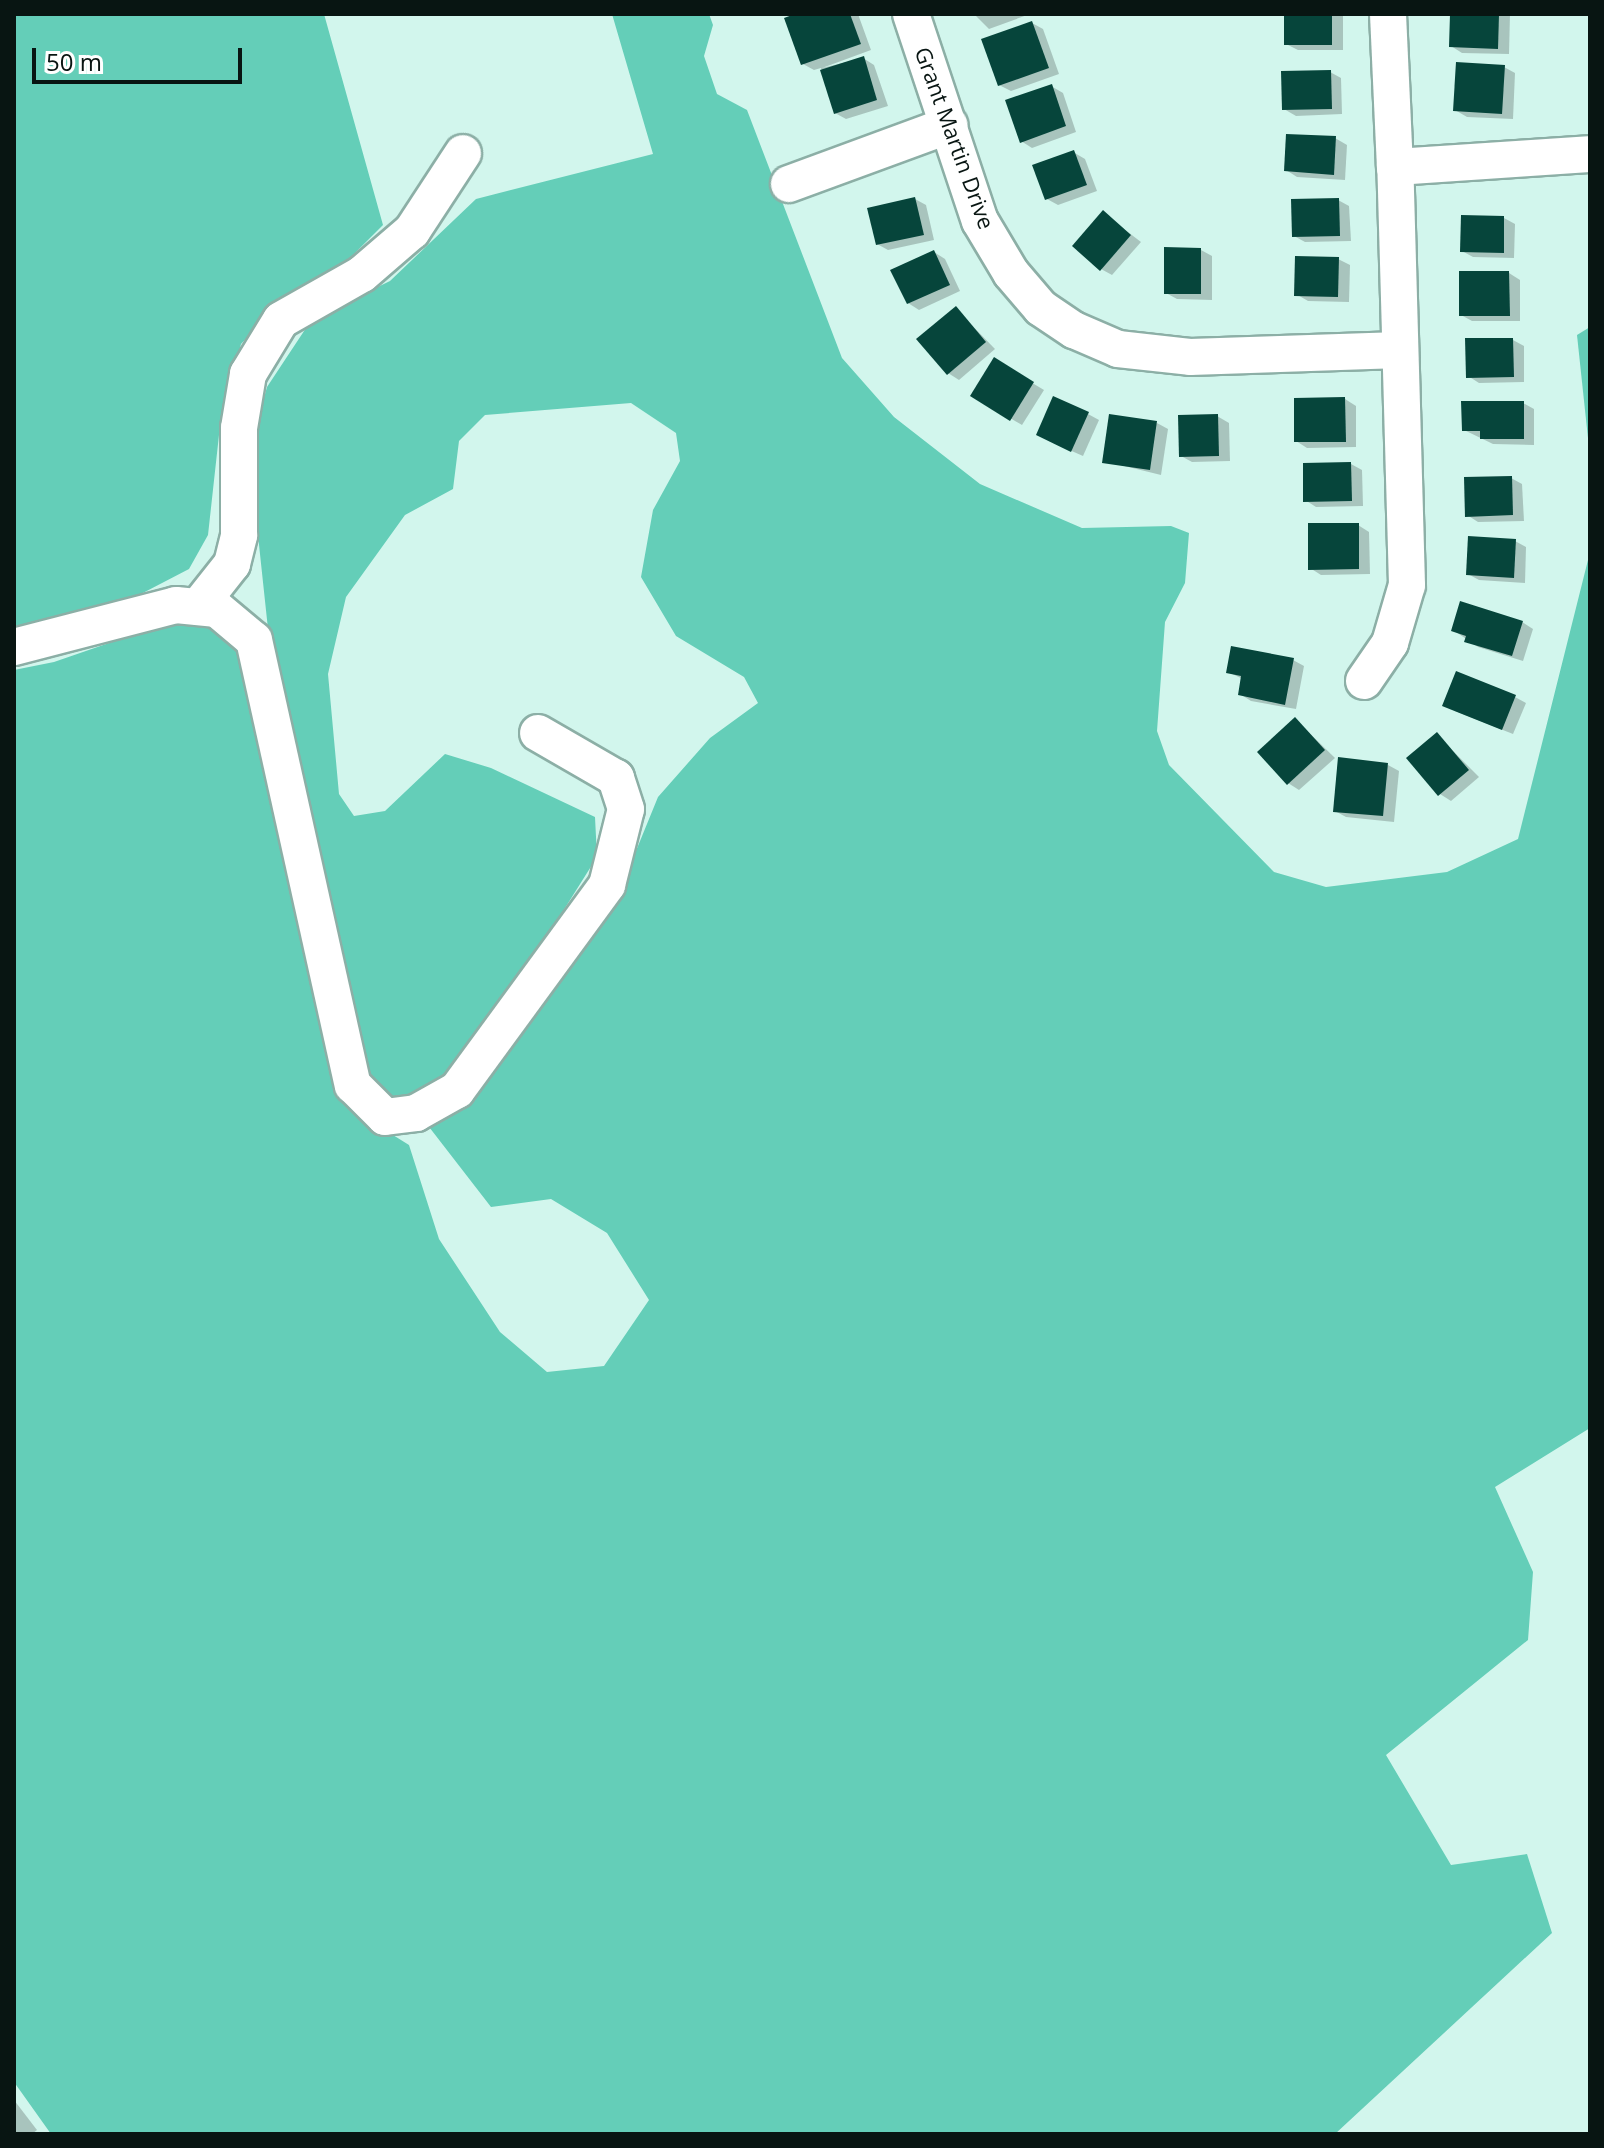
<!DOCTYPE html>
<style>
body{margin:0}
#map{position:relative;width:1604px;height:2148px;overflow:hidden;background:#d2f6ed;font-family:"Open Sans",sans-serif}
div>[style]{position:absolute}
.forest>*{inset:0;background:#64ceb8}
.shadow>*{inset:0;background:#0003}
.building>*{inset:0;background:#06453b}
.roads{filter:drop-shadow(2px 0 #8cafa6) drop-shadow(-2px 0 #8cafa6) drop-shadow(0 2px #8cafa6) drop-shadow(0 -2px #8cafa6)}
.minor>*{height:36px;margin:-18px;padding:0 18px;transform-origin:18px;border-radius:18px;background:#fff}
span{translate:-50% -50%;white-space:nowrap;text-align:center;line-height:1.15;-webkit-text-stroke:8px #fff;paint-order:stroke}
.street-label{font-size:22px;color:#081512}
.frame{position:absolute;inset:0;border:16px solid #081512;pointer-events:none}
.scale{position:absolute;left:32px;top:48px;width:210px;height:36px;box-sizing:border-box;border:4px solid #081512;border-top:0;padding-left:10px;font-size:24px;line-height:28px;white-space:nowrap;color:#081512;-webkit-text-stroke:6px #fff;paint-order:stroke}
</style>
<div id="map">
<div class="forest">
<i style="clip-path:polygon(14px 14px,324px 14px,383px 225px,343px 265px,278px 304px,241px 344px,219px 435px,208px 535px,189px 569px,112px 609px,14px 635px)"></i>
<i style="clip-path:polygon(612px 14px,709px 14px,713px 25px,704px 56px,717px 94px,747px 110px,842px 358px,894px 417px,980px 484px,1082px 528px,1171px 526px,1189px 533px,1185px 583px,1165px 622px,1157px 731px,1169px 765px,1274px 872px,1326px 887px,1447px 872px,1518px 839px,1590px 552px,1590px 1428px,1495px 1487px,1533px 1572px,1528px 1640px,1386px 1755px,1451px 1865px,1527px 1854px,1552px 1933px,1335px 2134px,51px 2134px,14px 2082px,14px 670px,54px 662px,170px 622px,219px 628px,249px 666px,356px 1112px,409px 1145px,439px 1239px,500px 1332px,547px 1372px,604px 1366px,649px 1300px,607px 1233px,551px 1199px,491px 1207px,426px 1123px,482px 1090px,590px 936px,629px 868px,658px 797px,710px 738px,758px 703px,744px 677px,676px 636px,641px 577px,653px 510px,680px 461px,676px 433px,631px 403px,485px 415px,459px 441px,453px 489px,405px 515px,346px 597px,328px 674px,339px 794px,354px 816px,385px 811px,445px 754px,491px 768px,595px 817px,597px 857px,464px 1069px,420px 1094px,395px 1101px,365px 1081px,268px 629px,249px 451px,267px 387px,312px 319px,390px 281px,476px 199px,653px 154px)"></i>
<i style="clip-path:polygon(1590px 327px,1590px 457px,1577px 335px)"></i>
</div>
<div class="shadow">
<i style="clip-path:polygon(801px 14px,858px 14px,871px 50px,822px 68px,863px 58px,874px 65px,888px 106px,846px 119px,835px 113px,821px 68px,814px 70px,803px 64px)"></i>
<i style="clip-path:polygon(974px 14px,1030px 14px,989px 29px)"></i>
<i style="clip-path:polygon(1286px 14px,1343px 16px,1343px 50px,1298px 50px,1286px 44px)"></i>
<i style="clip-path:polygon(1452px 14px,1510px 14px,1509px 54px,1462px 53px,1451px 46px)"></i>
<i style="clip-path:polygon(1032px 23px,1043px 29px,1059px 74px,1011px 91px,999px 85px)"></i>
<i style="clip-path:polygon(1504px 67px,1515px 73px,1513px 119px,1467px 117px,1455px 110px)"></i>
<i style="clip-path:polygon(1330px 72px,1341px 78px,1342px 114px,1296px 116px,1284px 109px)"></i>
<i style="clip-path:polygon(1051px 86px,1063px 93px,1076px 132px,1032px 148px,1021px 141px)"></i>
<i style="clip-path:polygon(1335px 138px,1347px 145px,1345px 180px,1297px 177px,1286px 170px)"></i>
<i style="clip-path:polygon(1073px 152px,1085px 159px,1097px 191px,1058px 205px,1047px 199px)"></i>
<i style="clip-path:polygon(915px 199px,926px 205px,934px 240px,888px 250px,877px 244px)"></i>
<i style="clip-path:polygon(1338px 200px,1349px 206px,1351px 241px,1305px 242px,1294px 236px)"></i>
<i style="clip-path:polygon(1103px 213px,1141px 242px,1112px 275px,1101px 269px)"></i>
<i style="clip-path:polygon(1504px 218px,1515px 224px,1514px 258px,1473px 257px,1462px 251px)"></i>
<i style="clip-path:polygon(1201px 250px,1212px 256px,1212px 300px,1177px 299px,1166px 293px)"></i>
<i style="clip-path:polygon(934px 252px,945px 259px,960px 291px,919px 310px,908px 303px)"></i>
<i style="clip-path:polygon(1338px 259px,1350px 265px,1349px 302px,1308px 301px,1296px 294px)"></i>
<i style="clip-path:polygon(1509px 273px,1520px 280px,1520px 321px,1472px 321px,1461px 315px)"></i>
<i style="clip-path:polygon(956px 309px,995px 349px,959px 380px,948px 373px)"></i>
<i style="clip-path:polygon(1513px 340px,1524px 346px,1524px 382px,1479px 383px,1468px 376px)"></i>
<i style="clip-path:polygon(994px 360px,1044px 390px,1022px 425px,973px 396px)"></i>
<i style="clip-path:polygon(1345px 399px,1356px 406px,1356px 447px,1307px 448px,1296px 441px)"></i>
<i style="clip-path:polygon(1523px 403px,1534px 409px,1534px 445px,1493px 444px,1464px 430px)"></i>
<i style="clip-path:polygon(1088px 414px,1099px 420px,1083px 456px,1049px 441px)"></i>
<i style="clip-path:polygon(1217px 416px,1229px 423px,1230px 461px,1192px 462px,1181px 456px)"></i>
<i style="clip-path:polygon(1157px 423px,1168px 429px,1161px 475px,1104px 461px)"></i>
<i style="clip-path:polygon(1351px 464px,1362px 470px,1363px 506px,1316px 507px,1305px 500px)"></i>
<i style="clip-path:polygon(1511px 478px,1522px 484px,1524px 521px,1478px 522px,1467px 515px)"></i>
<i style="clip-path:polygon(1358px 525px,1369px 532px,1370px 574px,1321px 575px,1310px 568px)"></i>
<i style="clip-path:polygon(1515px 541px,1526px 547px,1525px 583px,1479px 580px,1468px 574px)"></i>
<i style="clip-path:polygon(1522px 622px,1533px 629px,1523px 661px,1478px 647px,1453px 630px)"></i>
<i style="clip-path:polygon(1293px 660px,1304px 666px,1296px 709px,1251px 701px,1240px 694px,1243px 679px,1228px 672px)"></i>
<i style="clip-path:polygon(1515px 697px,1526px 703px,1513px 734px,1455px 711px)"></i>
<i style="clip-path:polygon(1295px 719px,1335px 758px,1299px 790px,1288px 783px)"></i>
<i style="clip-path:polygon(1437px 735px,1479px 777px,1451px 801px,1440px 794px)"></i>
<i style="clip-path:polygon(1388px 765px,1399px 771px,1394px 822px,1346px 817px,1335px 811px)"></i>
<i style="clip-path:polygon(14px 2100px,37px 2130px,32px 2134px,14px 2134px)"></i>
</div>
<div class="building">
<i style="clip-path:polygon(795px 14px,850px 14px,861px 44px,801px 65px,784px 18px)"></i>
<i style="clip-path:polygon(1284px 14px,1332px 14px,1332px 45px,1284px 45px)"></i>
<i style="clip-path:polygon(1450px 14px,1499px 14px,1498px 49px,1449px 47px)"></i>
<i style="clip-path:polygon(1032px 21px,1049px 68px,998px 86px,981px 39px)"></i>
<i style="clip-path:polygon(864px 56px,877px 100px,834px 114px,820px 70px)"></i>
<i style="clip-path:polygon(1456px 62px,1505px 65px,1502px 114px,1453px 111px)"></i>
<i style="clip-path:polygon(1331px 70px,1332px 109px,1282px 110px,1281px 71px)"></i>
<i style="clip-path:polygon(1052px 84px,1066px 126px,1020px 143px,1005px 100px)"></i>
<i style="clip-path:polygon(1286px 134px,1336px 136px,1334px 175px,1284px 171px)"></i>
<i style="clip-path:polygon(1074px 150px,1087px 185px,1045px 200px,1032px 165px)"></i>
<i style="clip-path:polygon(915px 197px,924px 235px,876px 245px,867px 208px)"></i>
<i style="clip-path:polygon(1339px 198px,1340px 236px,1292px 237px,1291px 199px)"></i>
<i style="clip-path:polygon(1103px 210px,1131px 235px,1100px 271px,1072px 246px)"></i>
<i style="clip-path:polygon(1461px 215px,1504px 216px,1504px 253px,1460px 252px)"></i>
<i style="clip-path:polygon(1164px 247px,1201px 248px,1201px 294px,1164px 294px)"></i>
<i style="clip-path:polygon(934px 250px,950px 285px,907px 304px,890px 270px)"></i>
<i style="clip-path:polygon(1295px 256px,1339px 257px,1338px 297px,1294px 296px)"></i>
<i style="clip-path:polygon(1459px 271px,1509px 271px,1510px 316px,1459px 316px)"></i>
<i style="clip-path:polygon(956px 306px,986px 342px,947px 375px,916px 339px)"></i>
<i style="clip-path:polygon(1465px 338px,1513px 338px,1514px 377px,1466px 378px)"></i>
<i style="clip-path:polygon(994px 357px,1034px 382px,1010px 421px,970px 396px)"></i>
<i style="clip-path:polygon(1053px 396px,1089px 412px,1071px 452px,1036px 435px)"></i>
<i style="clip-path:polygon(1345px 397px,1346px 442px,1294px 442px,1294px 398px)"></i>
<i style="clip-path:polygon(1461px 401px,1524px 401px,1524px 439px,1480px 439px,1480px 431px,1462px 431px)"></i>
<i style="clip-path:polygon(1109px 414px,1157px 421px,1150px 470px,1102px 463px)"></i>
<i style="clip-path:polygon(1218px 414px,1219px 456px,1179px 457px,1178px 415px)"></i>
<i style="clip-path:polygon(1351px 462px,1352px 501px,1303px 502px,1303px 463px)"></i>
<i style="clip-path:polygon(1512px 476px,1513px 515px,1465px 517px,1464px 477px)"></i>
<i style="clip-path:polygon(1308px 523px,1359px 523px,1359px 569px,1308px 570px)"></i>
<i style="clip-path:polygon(1468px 536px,1516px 539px,1514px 578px,1466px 575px)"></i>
<i style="clip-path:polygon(1460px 601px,1523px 621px,1512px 656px,1464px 642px,1466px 636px,1451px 631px)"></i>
<i style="clip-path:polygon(1231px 646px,1294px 658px,1285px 705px,1238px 695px,1241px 676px,1226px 673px)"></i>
<i style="clip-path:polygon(1456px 671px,1516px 695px,1502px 730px,1442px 706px)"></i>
<i style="clip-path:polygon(1295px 717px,1325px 750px,1287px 785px,1257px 752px)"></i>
<i style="clip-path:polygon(1437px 732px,1469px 770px,1438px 796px,1406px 758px)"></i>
<i style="clip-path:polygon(1338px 757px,1388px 763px,1383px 816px,1333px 812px)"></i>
</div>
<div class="roads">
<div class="minor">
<i style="left:911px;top:14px;width:218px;rotate:71.6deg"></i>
<i style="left:980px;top:221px;width:61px;rotate:59.2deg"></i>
<i style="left:1011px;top:273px;width:46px;rotate:49.4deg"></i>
<i style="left:1041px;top:308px;width:40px;rotate:34deg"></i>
<i style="left:1074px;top:330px;width:48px;rotate:23.4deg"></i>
<i style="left:1118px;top:349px;width:72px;rotate:6.3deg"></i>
<i style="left:1190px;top:357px;width:210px;rotate:-1.9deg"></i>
<i style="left:1388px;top:14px;width:153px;rotate:87.4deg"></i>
<i style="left:789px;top:184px;width:171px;rotate:-20.2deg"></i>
<i style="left:198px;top:607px;width:55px;rotate:-51.7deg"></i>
<i style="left:232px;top:564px;width:30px;rotate:-76deg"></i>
<i style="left:239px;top:535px;width:107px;rotate:-90deg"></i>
<i style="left:239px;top:428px;width:55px;rotate:-80.5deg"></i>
<i style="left:248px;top:374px;width:63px;rotate:-58.6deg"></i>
<i style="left:281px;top:320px;width:93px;rotate:-29.6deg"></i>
<i style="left:362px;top:274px;width:66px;rotate:-40.7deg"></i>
<i style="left:412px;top:231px;width:93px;rotate:-56.8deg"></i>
<i style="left:14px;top:647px;width:167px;rotate:-14.5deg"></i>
<i style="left:176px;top:605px;width:41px;rotate:5.6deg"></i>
<i style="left:217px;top:609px;width:48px;rotate:40deg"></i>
<i style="left:254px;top:640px;width:456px;rotate:77.5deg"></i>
<i style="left:353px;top:1085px;width:45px;rotate:45deg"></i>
<i style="left:385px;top:1117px;width:31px;rotate:-7deg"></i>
<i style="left:416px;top:1113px;width:47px;rotate:-29.3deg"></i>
<i style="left:457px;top:1090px;width:254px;rotate:-53.8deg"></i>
<i style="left:607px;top:885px;width:78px;rotate:-76deg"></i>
<i style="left:626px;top:809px;width:33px;rotate:-108deg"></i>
<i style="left:616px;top:778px;width:90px;rotate:-150deg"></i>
<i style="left:1364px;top:681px;width:46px;rotate:-55.6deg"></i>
<i style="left:1390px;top:643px;width:60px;rotate:-73.7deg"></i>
<i style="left:1407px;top:585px;width:418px;rotate:-91.6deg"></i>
<i style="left:1395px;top:167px;width:195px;rotate:-3.8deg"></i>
</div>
</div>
<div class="street-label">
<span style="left:955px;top:138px;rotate:70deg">Grant Martin Drive</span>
</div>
<div class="frame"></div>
<div class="scale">50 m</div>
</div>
